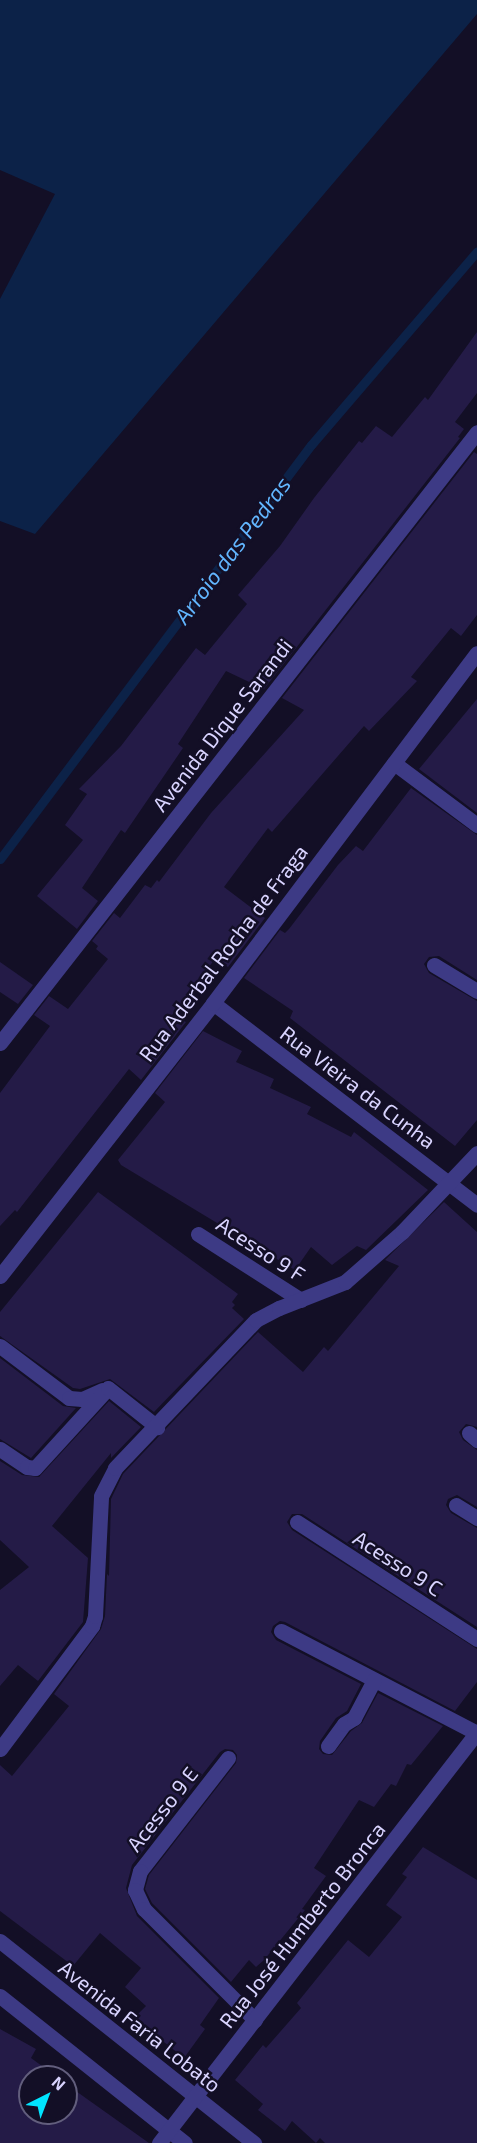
<!DOCTYPE html>
<meta charset="utf-8">
<style>
body{margin:0}
#map{position:relative;width:477px;height:2143px;overflow:hidden;background:#130f26;font-family:"Exo 2",sans-serif}
div>[style]{position:absolute}
.water>*{inset:0;background:#0c2248}
.stream>*{height:9px;margin:-4.5px;padding:0 4.5px;transform-origin:4.5px;border-radius:4.5px;background:#0c2248}
.building>*{inset:0;background:#241b47}
.minor>*{height:15px;margin:-7.5px;padding:0 7.5px;transform-origin:7.5px;border-radius:7.5px;background:#3d3a85}
span{translate:-50% -50%;white-space:nowrap;text-align:center;line-height:1.15;-webkit-text-stroke:5px #130f26;paint-order:stroke}
.street-label{font-size:21px;color:#d9d4ff}
.water-label{font-size:22px;color:#62b6ff;font-style:italic}
.north{position:absolute;left:18px;top:2065px;width:60px;height:60px;box-sizing:border-box;background:#130f26;border:2px solid #625e7d;border-radius:50%;rotate:42deg;font-size:16px;font-weight:700;line-height:24px;text-align:center;color:#d9d4ff}
.north::after{content:'';display:block;margin:auto;width:21px;height:27px;background:#00e5ff;clip-path:polygon(50% 0,100% 100%,50% 72%,0 100%)}
</style>
<div id="map">
<div class="water">
<i style="clip-path:polygon(0 0,477px 0,477px 14px,35px 534px,0 521px,0 299px,55px 194px,0 170px)"></i>
</div>
<div class="stream">
<i style="left:0;top:859px;width:518px;rotate:-53.09deg"></i>
<i style="left:311px;top:445px;width:255px;rotate:-49.4deg"></i>
</div>
<div class="building">
<i style="clip-path:polygon(477px 332px,477px 393px,455px 422px,464px 429px,458px 437px,460px 438px,264px 689px,226px 671px,178px 744px,183px 748px,125px 833px,121px 830px,82px 888px,98px 901px,77px 929px,37px 896px,83px 840px,65px 825px,87px 794px,79px 789px,121px 746px,196px 648px,205px 655px,247px 604px,238px 595px,280px 546px,314px 498px,359px 441px,362px 443px,376px 426px,392px 437px,425px 397px,428px 400px)"></i>
<i style="clip-path:polygon(474px 452px,477px 454px,477px 615px,461px 636px,451px 628px,411px 677px,417px 681px,369px 731px,364px 726px,272px 832px,268px 828px,224px 887px,265px 918px,228px 967px,215px 959px,172px 1015px,186px 1022px,141px 1080px,129px 1069px,17px 1212px,15px 1210px,0 1226px,0 1093px,50px 1026px,34px 1015px,49px 996px,68px 1009px,108px 959px,96px 949px,98px 946px,92px 941px,114px 913px,120px 918px,145px 885px,151px 888px,157px 880px,159px 882px,211px 813px,304px 710px,282px 698px)"></i>
<i style="clip-path:polygon(477px 699px,477px 813px,419px 769px)"></i>
<i style="clip-path:polygon(411px 788px,477px 835px,477px 980px,439px 956px,429px 957px,424px 964px,429px 973px,477px 1001px,477px 1120px,455px 1146px,290px 1018px,293px 1011px,244px 978px,280px 930px,285px 933px,289px 929px,338px 865px,356px 846px,363px 851px)"></i>
<i style="clip-path:polygon(0 962px,33px 985px,18px 1004px,0 992px)"></i>
<i style="clip-path:polygon(203px 1031px,242px 1051px,236px 1062px,274px 1079px,270px 1088px,311px 1107px,307px 1114px,351px 1137px,354px 1132px,428px 1190px,366px 1250px,357px 1246px,332px 1265px,311px 1247px,295px 1270px,121px 1165px,118px 1160px,165px 1102px,155px 1093px)"></i>
<i style="clip-path:polygon(98px 1192px,238px 1294px,232px 1302px,235px 1305px,232px 1308px,244px 1319px,154px 1412px,110px 1379px,80px 1389px,73px 1388px,0 1336px,0 1312px)"></i>
<i style="clip-path:polygon(444px 1202px,477px 1232px,477px 1427px,466px 1424px,459px 1432px,463px 1440px,477px 1450px,477px 1507px,457px 1495px,448px 1499px,446px 1505px,451px 1513px,477px 1528px,477px 1627px,302px 1514px,292px 1514px,287px 1522px,292px 1530px,477px 1649px,477px 1682px,455px 1711px,285px 1622px,280px 1621px,273px 1626px,271px 1632px,276px 1640px,361px 1684px,347px 1711px,336px 1718px,320px 1741px,319px 1749px,323px 1754px,332px 1755px,351px 1731px,362px 1723px,378px 1693px,443px 1726px,411px 1765px,407px 1764px,396px 1786px,391px 1784px,374px 1807px,359px 1800px,314px 1868px,326px 1876px,302px 1909px,305px 1910px,264px 1960px,256px 1967px,249px 1960px,231px 1982px,152px 1903px,145px 1889px,149px 1875px,236px 1763px,237px 1755px,233px 1750px,225px 1749px,220px 1752px,132px 1865px,126px 1888px,137px 1916px,219px 1998px,200px 2025px,205px 2029px,184px 2058px,134px 2018px,146px 2006px,125px 1987px,141px 1968px,100px 1933px,73px 1966px,0 1911px,0 1765px,12px 1776px,69px 1706px,54px 1694px,101px 1629px,105px 1616px,107px 1574px,109px 1576px,111px 1499px,123px 1474px,258px 1332px,303px 1372px,324px 1347px,328px 1351px,399px 1266px,385px 1260px)"></i>
<i style="clip-path:polygon(0 1358px,63px 1406px,76px 1408px,31px 1458px,0 1439px)"></i>
<i style="clip-path:polygon(109px 1401px,141px 1427px,111px 1458px,111px 1453px,52px 1526px,88px 1558px,83px 1622px,38px 1681px,18px 1665px,0 1686px,0 1590px,29px 1567px,0 1540px,0 1461px,22px 1475px,39px 1477px)"></i>
<i style="clip-path:polygon(423px 1847px,477px 1880px,477px 2143px,325px 2143px,320px 2138px,316px 2143px,292px 2121px,285px 2131px,258px 2110px,263px 2104px,235px 2080px,263px 2045px,266px 2048px,301px 2008px,297px 2003px,348px 1940px,369px 1957px,402px 1917px,386px 1905px,407px 1877px,402px 1874px)"></i>
<i style="clip-path:polygon(0 2029px,36px 2049px,31px 2058px,57px 2077px,30px 2077px,30px 2113px,66px 2113px,66px 2084px,149px 2143px,0 2143px)"></i>
</div>
<div class="minor">
<i style="left:394px;top:763px;width:104px;rotate:36.8deg"></i>
<i style="left:434px;top:965px;width:50px;rotate:31.2deg"></i>
<i style="left:213px;top:1003px;width:332px;rotate:37.4deg"></i>
<i style="left:0;top:1043px;width:775px;rotate:-52.02deg"></i>
<i style="left:198px;top:1234px;width:122px;rotate:32.7deg"></i>
<i style="left:0;top:1276px;width:346px;rotate:-52deg"></i>
<i style="left:213px;top:1003px;width:438px;rotate:-53deg"></i>
<i style="left:0;top:1346px;width:86px;rotate:37deg"></i>
<i style="left:69px;top:1398px;width:13px;rotate:4deg"></i>
<i style="left:82px;top:1399px;width:22px;rotate:-24deg"></i>
<i style="left:469px;top:1433px;width:11px;rotate:41deg"></i>
<i style="left:0;top:1449px;width:32px;rotate:34deg"></i>
<i style="left:27px;top:1467px;width:8px;rotate:7deg"></i>
<i style="left:35px;top:1468px;width:108px;rotate:-47.6deg"></i>
<i style="left:108px;top:1388px;width:63px;rotate:38.5deg"></i>
<i style="left:456px;top:1505px;width:25px;rotate:32deg"></i>
<i style="left:297px;top:1522px;width:215px;rotate:33deg"></i>
<i style="left:281px;top:1631px;width:221px;rotate:27.5deg"></i>
<i style="left:328px;top:1746px;width:27px;rotate:-54deg"></i>
<i style="left:344px;top:1724px;width:12px;rotate:-31deg"></i>
<i style="left:354px;top:1718px;width:43px;rotate:-62.2deg"></i>
<i style="left:0;top:1749px;width:154px;rotate:-53.2deg"></i>
<i style="left:92px;top:1626px;width:10px;rotate:-73deg"></i>
<i style="left:95px;top:1616px;width:120px;rotate:-87.1deg"></i>
<i style="left:101px;top:1496px;width:31px;rotate:-63deg"></i>
<i style="left:115px;top:1468px;width:204px;rotate:-46.4deg"></i>
<i style="left:256px;top:1320px;width:26px;rotate:-28deg"></i>
<i style="left:279px;top:1308px;width:71px;rotate:-21.5deg"></i>
<i style="left:345px;top:1282px;width:76px;rotate:-41.3deg"></i>
<i style="left:402px;top:1232px;width:109px;rotate:-46.5deg"></i>
<i style="left:228px;top:1758px;width:143px;rotate:127.9deg"></i>
<i style="left:140px;top:1871px;width:20px;rotate:105deg"></i>
<i style="left:135px;top:1890px;width:21px;rotate:65deg"></i>
<i style="left:144px;top:1909px;width:157px;rotate:45deg"></i>
<i style="left:0;top:1941px;width:325px;rotate:38.5deg"></i>
<i style="left:0;top:1996px;width:236px;rotate:38.5deg"></i>
<i style="left:159px;top:2143px;width:520px;rotate:-52.27deg"></i>
</div>
<div class="street-label">
<span style="left:222px;top:725px;rotate:-52deg">Avenida Dique Sarandi</span>
<span style="left:223px;top:953px;rotate:-53deg">Rua Aderbal Rocha de Fraga</span>
<span style="left:358px;top:1087px;rotate:37deg">Rua Vieira da Cunha</span>
<span style="left:261px;top:1249px;rotate:33deg">Acesso 9 F</span>
<span style="left:398px;top:1563px;rotate:33deg">Acesso 9 C</span>
<span style="left:162px;top:1809px;rotate:-52deg">Acesso 9 E</span>
<span style="left:302px;top:1925px;rotate:-52deg">Rua José Humberto Bronca</span>
<span style="left:140px;top:2026px;rotate:38deg">Avenida Faria Lobato</span>
</div>
<div class="water-label">
<span style="left:232px;top:550px;rotate:-53deg">Arroio das Pedras</span>
</div>
<div class="north">N</div>
</div>
